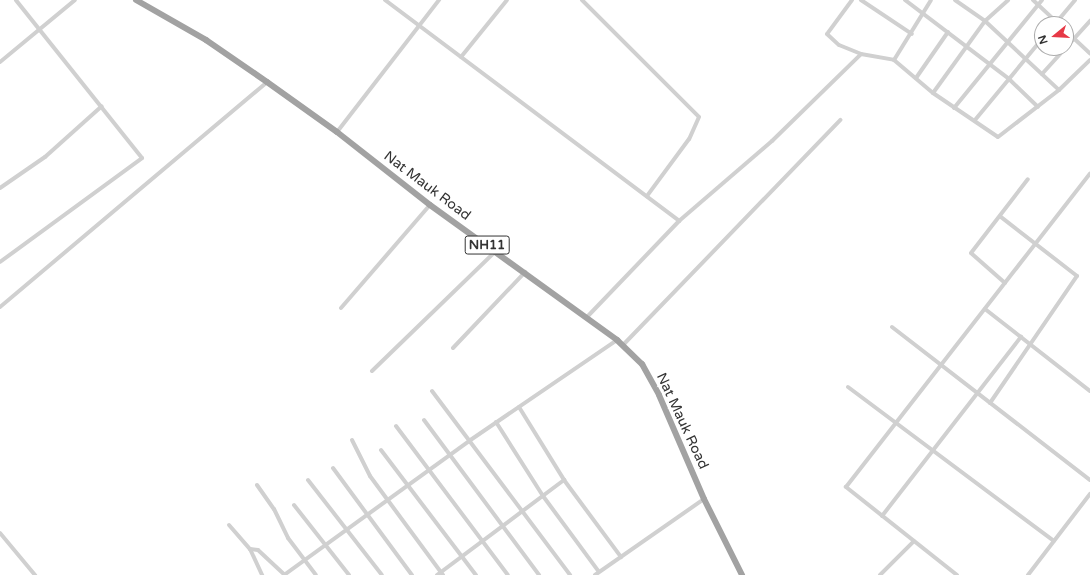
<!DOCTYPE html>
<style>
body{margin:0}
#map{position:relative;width:1090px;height:575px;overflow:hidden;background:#fff;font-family:"Varela Round",sans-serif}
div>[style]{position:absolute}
.minor>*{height:4px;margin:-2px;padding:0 2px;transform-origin:2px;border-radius:2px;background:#d0d0d0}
.trunk>*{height:6px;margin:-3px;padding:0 3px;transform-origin:3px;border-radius:3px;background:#a2a2a2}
span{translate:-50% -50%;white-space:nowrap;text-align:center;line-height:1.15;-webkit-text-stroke:4px #fff;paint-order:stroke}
.shield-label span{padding:1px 3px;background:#fff;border:1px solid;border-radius:3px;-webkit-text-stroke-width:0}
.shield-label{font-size:13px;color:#333;font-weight:700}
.street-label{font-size:14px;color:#333}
.north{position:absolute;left:1034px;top:16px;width:40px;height:40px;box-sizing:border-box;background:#fff;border:1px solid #adadad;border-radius:50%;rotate:252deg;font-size:11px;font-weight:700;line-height:16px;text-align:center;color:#333}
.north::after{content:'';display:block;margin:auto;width:14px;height:18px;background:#e63946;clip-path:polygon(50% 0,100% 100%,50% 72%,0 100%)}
</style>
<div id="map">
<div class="minor">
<i style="left:385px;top:0;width:368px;rotate:36.9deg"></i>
<i style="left:582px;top:0;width:165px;rotate:45deg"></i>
<i style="left:699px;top:117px;width:24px;rotate:114deg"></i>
<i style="left:689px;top:139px;width:71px;rotate:126.4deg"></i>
<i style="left:852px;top:0;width:42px;rotate:126.3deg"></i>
<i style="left:827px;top:34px;width:16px;rotate:43deg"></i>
<i style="left:839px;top:45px;width:24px;rotate:22deg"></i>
<i style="left:861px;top:0;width:61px;rotate:33.7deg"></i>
<i style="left:905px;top:0;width:131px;rotate:37.2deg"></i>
<i style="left:1009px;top:79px;width:40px;rotate:44deg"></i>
<i style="left:955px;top:0;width:37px;rotate:35deg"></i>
<i style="left:985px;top:21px;width:101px;rotate:43deg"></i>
<i style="left:1033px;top:0;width:35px;rotate:43deg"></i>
<i style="left:1055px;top:24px;width:31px;rotate:-50deg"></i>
<i style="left:1066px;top:31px;width:33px;rotate:43deg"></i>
<i style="left:461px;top:57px;width:73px;rotate:-51.1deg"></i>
<i style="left:894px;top:60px;width:70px;rotate:-58.3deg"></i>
<i style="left:0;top:62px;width:97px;rotate:-39.6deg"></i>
<i style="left:1042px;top:74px;width:72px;rotate:-47.8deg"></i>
<i style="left:916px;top:78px;width:56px;rotate:-55.2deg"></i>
<i style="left:933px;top:93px;width:89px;rotate:-54.2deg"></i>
<i style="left:985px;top:21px;width:31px;rotate:-42deg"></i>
<i style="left:954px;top:108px;width:139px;rotate:-50.8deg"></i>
<i style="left:975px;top:120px;width:105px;rotate:-50.4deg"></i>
<i style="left:337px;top:132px;width:167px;rotate:-52.3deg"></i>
<i style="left:0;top:188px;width:55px;rotate:-34.6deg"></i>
<i style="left:45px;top:157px;width:76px;rotate:-41.8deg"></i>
<i style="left:0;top:262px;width:176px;rotate:-36.2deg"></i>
<i style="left:142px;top:158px;width:202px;rotate:-128.6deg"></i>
<i style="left:1005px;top:283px;width:45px;rotate:-138.6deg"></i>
<i style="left:971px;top:253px;width:93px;rotate:-52.4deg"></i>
<i style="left:0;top:307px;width:349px;rotate:-40.1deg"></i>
<i style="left:341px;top:308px;width:136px;rotate:-49.2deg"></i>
<i style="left:985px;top:309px;width:133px;rotate:38deg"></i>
<i style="left:587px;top:317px;width:133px;rotate:-46.2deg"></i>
<i style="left:679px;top:221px;width:123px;rotate:-40.7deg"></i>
<i style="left:772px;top:141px;width:124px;rotate:-44.3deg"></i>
<i style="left:861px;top:54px;width:34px;rotate:10deg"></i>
<i style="left:894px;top:60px;width:51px;rotate:40.2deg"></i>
<i style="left:933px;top:93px;width:78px;rotate:34.1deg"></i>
<i style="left:998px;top:137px;width:77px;rotate:-37.6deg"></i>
<i style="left:1059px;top:90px;width:43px;rotate:-44.1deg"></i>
<i style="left:892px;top:327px;width:250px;rotate:37.7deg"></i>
<i style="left:623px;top:345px;width:313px;rotate:-46deg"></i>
<i style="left:453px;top:348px;width:105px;rotate:-46.5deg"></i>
<i style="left:372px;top:371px;width:173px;rotate:-44.1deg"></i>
<i style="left:848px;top:387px;width:257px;rotate:36.8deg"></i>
<i style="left:432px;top:391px;width:230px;rotate:53.1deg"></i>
<i style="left:990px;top:403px;width:154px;rotate:-55.6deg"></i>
<i style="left:1077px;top:276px;width:96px;rotate:-142.2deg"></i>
<i style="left:519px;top:407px;width:86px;rotate:58.3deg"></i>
<i style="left:564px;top:480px;width:96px;rotate:53.5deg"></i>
<i style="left:424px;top:420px;width:193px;rotate:53.4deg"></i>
<i style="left:496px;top:422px;width:88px;rotate:57.6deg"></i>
<i style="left:543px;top:496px;width:94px;rotate:53.6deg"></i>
<i style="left:396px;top:426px;width:186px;rotate:53.1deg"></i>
<i style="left:352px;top:440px;width:40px;rotate:63.4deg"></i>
<i style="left:370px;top:476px;width:123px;rotate:53.6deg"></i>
<i style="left:381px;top:450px;width:157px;rotate:52.8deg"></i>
<i style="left:333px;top:468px;width:133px;rotate:53.6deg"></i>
<i style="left:308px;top:480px;width:120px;rotate:52.1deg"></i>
<i style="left:257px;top:485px;width:29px;rotate:55deg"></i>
<i style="left:274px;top:509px;width:32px;rotate:64deg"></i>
<i style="left:288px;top:538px;width:46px;rotate:52.9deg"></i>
<i style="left:294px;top:505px;width:89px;rotate:51.8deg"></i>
<i style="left:882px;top:516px;width:227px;rotate:-52.2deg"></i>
<i style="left:229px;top:525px;width:32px;rotate:49deg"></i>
<i style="left:250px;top:549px;width:29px;rotate:65deg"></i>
<i style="left:0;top:533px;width:55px;rotate:50.2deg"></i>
<i style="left:250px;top:549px;width:8px;rotate:7deg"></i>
<i style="left:258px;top:550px;width:37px;rotate:43deg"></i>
<i style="left:284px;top:575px;width:228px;rotate:-35.9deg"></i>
<i style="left:469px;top:441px;width:179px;rotate:-34.3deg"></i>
<i style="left:437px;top:575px;width:159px;rotate:-36.8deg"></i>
<i style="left:595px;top:575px;width:133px;rotate:-34.9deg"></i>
<i style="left:880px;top:575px;width:48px;rotate:-45deg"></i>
<i style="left:957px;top:575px;width:142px;rotate:-141.6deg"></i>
<i style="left:846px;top:487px;width:397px;rotate:-52.1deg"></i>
<i style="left:1028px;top:575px;width:102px;rotate:-52.6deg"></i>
</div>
<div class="trunk">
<i style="left:136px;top:0;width:81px;rotate:29.7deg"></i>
<i style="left:206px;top:40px;width:74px;rotate:34.5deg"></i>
<i style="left:267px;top:82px;width:86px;rotate:35.5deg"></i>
<i style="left:337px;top:132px;width:118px;rotate:38.1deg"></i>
<i style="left:430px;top:205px;width:231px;rotate:35.8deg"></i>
<i style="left:617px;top:340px;width:35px;rotate:44deg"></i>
<i style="left:642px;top:364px;width:35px;rotate:61deg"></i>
<i style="left:659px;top:395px;width:113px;rotate:66.6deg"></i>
<i style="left:704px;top:499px;width:85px;rotate:63.4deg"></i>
</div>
<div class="shield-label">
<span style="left:487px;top:245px">NH11</span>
</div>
<div class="street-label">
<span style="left:427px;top:186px;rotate:37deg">Nat Mauk Road</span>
<span style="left:682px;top:421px;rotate:65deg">Nat Mauk Road</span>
</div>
<div class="north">N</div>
</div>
